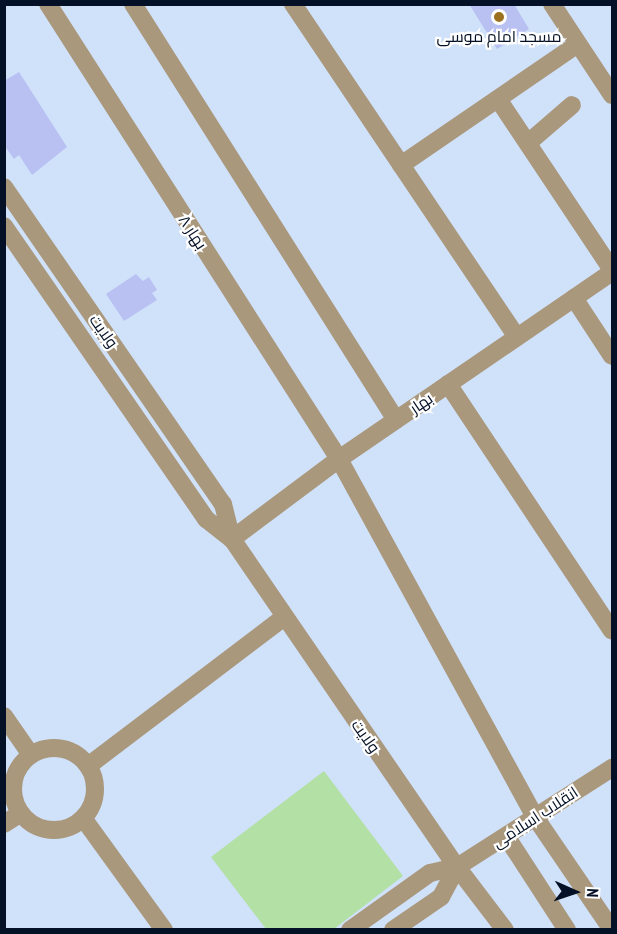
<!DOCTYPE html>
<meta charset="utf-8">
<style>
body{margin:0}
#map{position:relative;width:617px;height:934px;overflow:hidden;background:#d0e1fa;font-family:"PT Sans Narrow",Cairo,sans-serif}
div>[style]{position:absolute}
.green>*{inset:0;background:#b3e0a5}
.building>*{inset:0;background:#b9c1f2}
.minor>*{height:18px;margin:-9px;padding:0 9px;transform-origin:9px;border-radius:9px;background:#aa987d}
.tertiary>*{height:18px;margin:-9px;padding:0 9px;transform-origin:9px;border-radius:9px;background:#aa987d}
.tertiary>.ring{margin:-9px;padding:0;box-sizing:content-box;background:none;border:18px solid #aa987d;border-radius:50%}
.dots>*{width:16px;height:16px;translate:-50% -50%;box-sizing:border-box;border:3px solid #fff;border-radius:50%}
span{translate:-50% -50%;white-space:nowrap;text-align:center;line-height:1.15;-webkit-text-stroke:4.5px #fff;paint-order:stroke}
.poi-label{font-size:16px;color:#041025}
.street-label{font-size:16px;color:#041025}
.frame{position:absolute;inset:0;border:6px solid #041025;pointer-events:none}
.north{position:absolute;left:545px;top:862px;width:60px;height:60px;-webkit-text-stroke:4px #fff;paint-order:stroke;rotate:93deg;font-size:16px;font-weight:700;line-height:24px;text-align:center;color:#041025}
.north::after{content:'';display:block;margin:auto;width:21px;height:27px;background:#041025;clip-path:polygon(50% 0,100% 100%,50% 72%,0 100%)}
</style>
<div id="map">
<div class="green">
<i style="clip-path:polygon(324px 771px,403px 876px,334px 929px,266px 929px,211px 857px)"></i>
</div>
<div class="building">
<i style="clip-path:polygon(469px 4px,514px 4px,529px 29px,497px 49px)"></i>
<i style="clip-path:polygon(19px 72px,67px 147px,32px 175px,19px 155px,14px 159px,4px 145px,4px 81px)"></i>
<i style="clip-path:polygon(136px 274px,143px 281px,149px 277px,157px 290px,152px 293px,157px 300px,124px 321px,106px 294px)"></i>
</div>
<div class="minor">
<i style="left:48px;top:4px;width:540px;rotate:57.4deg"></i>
<i style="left:339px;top:459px;width:408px;rotate:61.3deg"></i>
<i style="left:535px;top:817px;width:137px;rotate:55.7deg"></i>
<i style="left:133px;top:4px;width:492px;rotate:57.7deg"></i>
<i style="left:293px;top:4px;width:401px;rotate:56.1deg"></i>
<i style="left:498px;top:99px;width:206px;rotate:56.3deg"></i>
<i style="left:528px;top:143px;width:58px;rotate:-40.8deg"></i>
<i style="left:401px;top:165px;width:214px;rotate:-34.4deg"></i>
<i style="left:574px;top:298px;width:69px;rotate:56.8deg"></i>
<i style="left:448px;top:384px;width:296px;rotate:56.4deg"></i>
<i style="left:4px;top:716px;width:47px;rotate:55.3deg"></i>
<i style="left:83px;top:818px;width:138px;rotate:54.1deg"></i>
<i style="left:506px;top:836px;width:112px;rotate:57deg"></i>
<i style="left:457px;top:867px;width:79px;rotate:52.7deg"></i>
</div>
<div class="tertiary">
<i style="left:552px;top:4px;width:109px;rotate:56.6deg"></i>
<i style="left:4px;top:187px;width:385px;rotate:55.4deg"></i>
<i style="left:223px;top:504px;width:36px;rotate:76deg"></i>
<i style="left:4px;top:226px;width:356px;rotate:55.4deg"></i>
<i style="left:206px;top:519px;width:33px;rotate:38deg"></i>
<i style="left:232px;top:539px;width:398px;rotate:55.6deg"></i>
<i style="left:232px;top:539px;width:134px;rotate:-36.8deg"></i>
<i style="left:339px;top:459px;width:331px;rotate:-34.4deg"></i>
<i class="ring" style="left:13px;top:748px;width:64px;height:64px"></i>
<i style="left:88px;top:766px;width:246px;rotate:-37.2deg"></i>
<i style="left:4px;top:824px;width:20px;rotate:-33deg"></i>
<i style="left:350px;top:930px;width:98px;rotate:-35.5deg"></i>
<i style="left:430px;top:873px;width:28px;rotate:-13deg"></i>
<i style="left:457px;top:867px;width:184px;rotate:-32.6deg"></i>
<i style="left:393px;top:930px;width:58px;rotate:-34.5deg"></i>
<i style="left:441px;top:897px;width:34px;rotate:-62deg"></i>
</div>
<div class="dots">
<i style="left:499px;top:17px;background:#9b701f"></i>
</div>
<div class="poi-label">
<span style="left:499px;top:36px">مسجد امام موسی</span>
</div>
<div class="street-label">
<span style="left:193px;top:232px;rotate:57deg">بهار ۸</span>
<span style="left:104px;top:331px;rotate:55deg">ولایت</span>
<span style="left:421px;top:403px;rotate:-34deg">بهار</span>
<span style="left:366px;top:736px;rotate:55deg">ولایت</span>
<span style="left:535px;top:817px;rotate:-33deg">انقلاب اسلامی</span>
</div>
<div class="frame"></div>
<div class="north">N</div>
</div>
